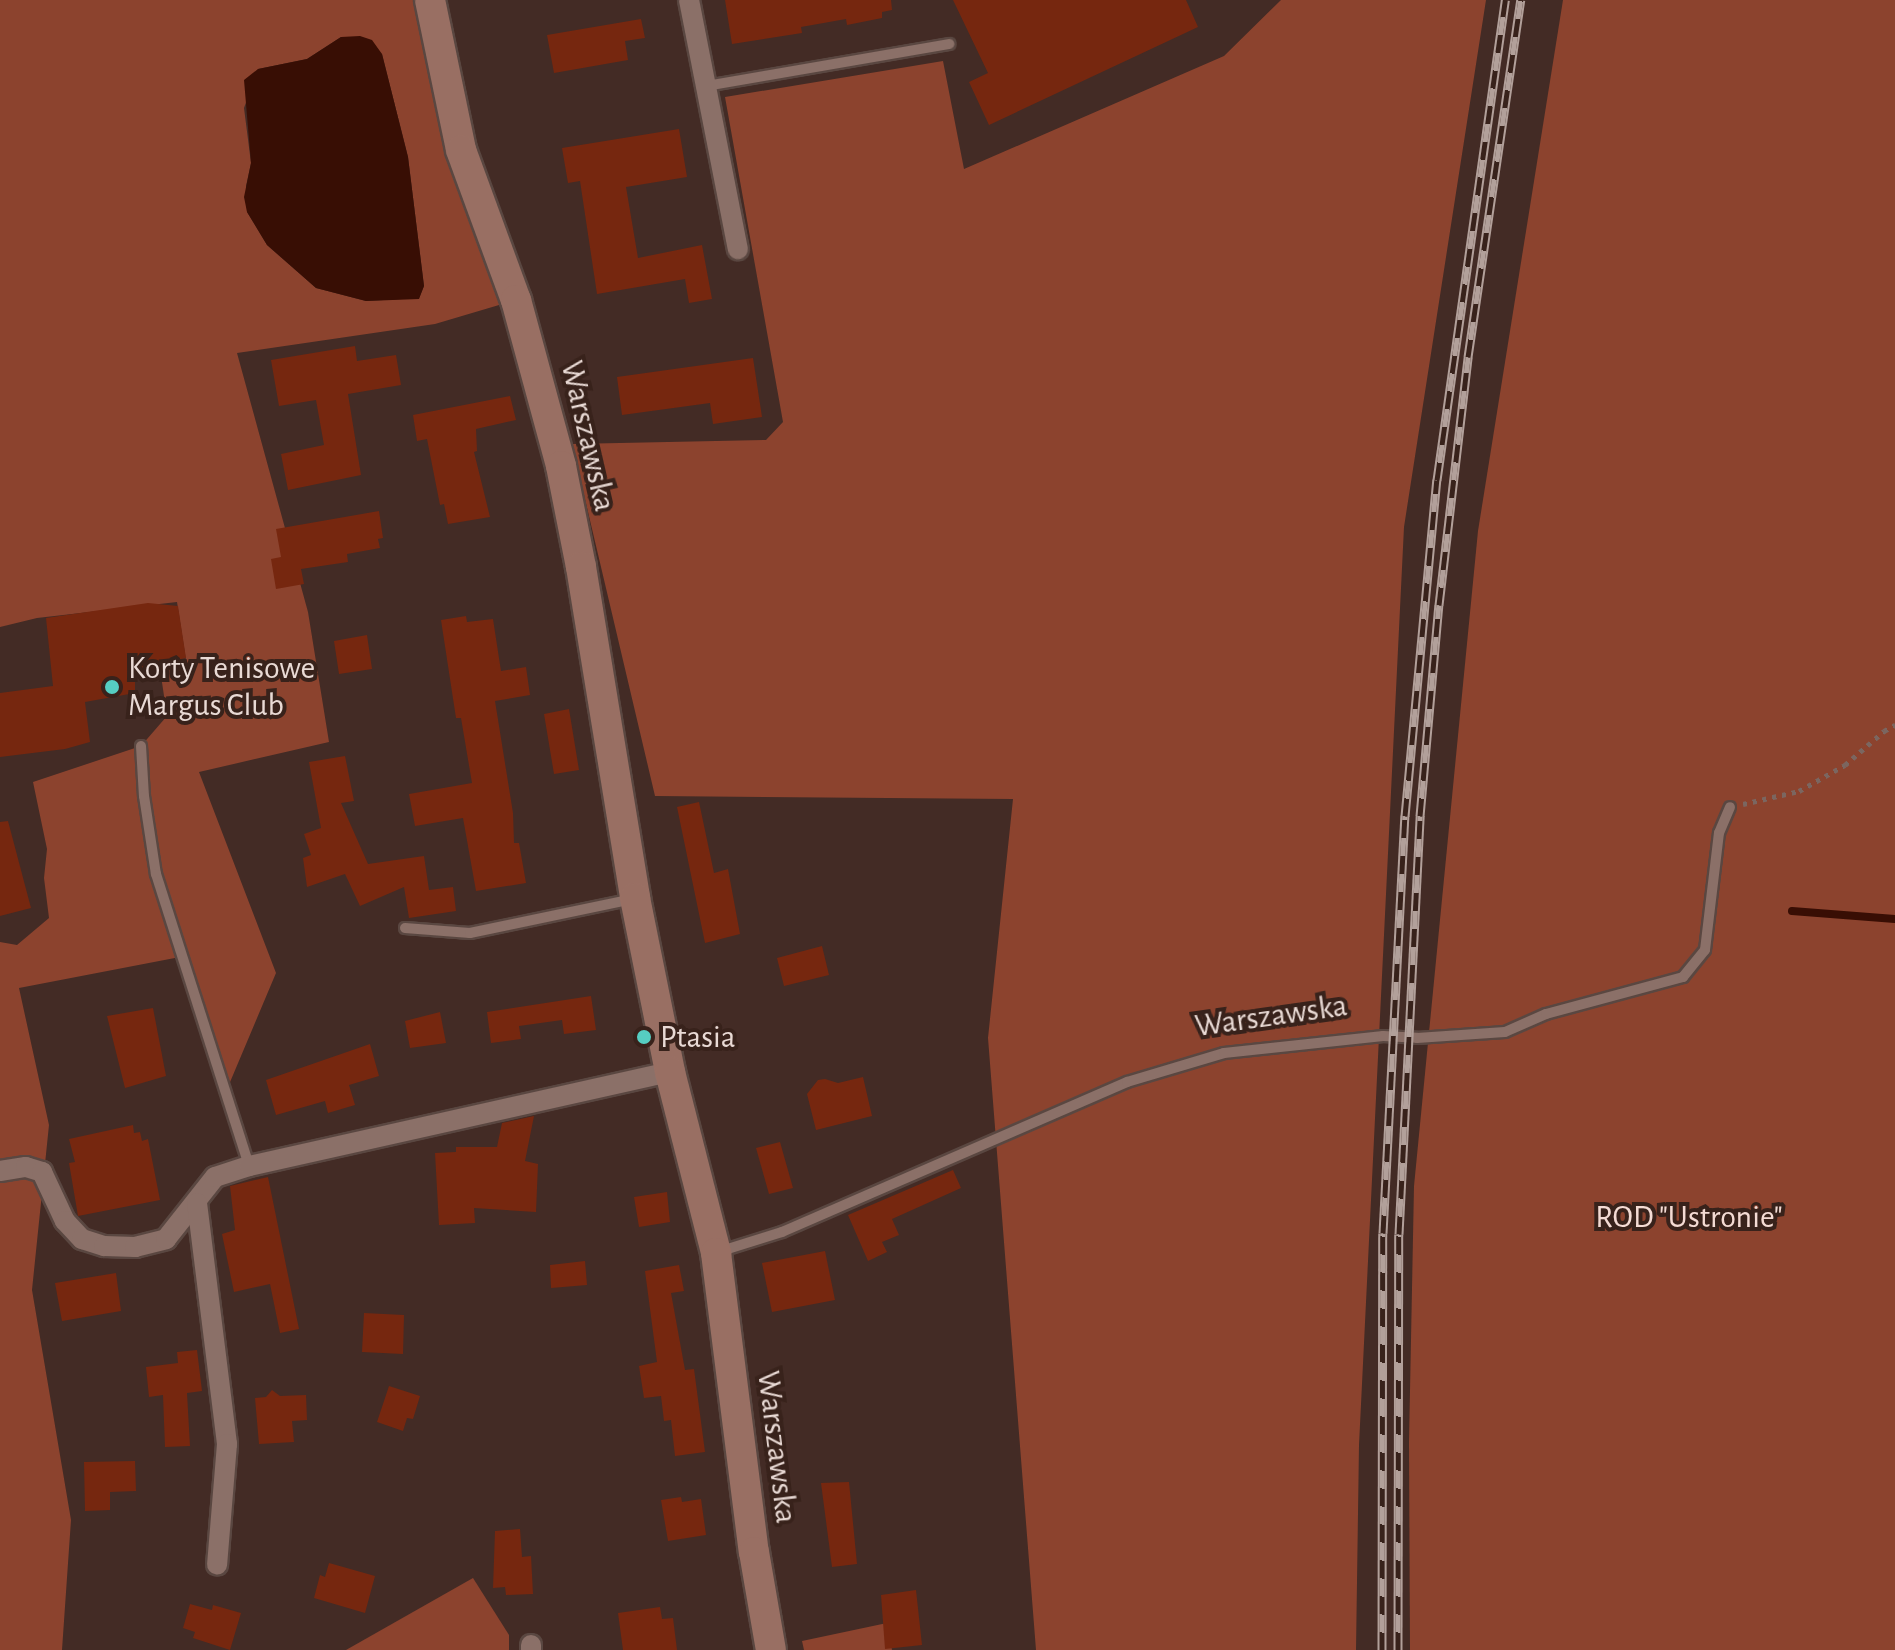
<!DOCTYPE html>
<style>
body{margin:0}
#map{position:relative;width:1895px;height:1650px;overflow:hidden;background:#432b25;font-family:"Alegreya Sans",sans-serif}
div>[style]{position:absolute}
.green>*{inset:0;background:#8c432e}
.water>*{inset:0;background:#380e04}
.stream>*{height:8px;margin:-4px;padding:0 4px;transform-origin:4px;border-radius:4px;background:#380e04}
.building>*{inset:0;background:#76270f}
.path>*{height:5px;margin-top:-2.5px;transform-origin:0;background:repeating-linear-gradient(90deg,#7b6660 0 4px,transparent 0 10px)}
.roads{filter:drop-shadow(2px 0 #5a4741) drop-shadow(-2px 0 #5a4741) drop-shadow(0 2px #5a4741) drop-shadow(0 -2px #5a4741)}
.lane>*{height:10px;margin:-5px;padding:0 5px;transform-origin:5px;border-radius:5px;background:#8b7068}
.street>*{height:20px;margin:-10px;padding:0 10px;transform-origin:10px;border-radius:10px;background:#8b7068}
.secondary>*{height:30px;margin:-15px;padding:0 15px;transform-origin:15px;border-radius:15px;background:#996f63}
.rail>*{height:9px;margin-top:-4.5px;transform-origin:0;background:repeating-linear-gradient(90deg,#38221b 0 18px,#b2a09a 0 36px);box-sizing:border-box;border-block:2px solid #b2a09a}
.dots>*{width:22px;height:22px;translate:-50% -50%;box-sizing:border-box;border:4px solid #38221b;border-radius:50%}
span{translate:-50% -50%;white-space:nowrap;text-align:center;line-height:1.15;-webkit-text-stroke:8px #38221b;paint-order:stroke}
.street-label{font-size:32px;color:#e9dad5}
.poi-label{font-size:32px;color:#e9dad5}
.left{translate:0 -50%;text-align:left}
.park-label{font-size:32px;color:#f4dbd4}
</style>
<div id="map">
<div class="green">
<i style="clip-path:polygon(evenodd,0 0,431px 0,516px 300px,435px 324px,237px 353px,308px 612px,329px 742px,199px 772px,276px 973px,225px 1094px,180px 957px,19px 988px,49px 1125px,32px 1290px,71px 1520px,62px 1650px,0 1650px,0 942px,17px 945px,49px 918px,44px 878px,47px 849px,33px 782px,141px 746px,167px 716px,160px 669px,186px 660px,177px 602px,37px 618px,0 627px,0 0,341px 37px,382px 54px,408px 157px,424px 286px,419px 298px,366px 301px,316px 288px,267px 245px,247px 212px,246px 186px,251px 163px,244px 108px,258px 69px,307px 59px,341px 37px)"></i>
<i style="clip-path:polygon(1281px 0,1486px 0,1404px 527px,1359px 1445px,1356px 1650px,1036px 1650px,988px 1038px,1013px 799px,655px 796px,572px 444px,766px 440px,783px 422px,725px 97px,943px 61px,964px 169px,1224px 56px)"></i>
<i style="clip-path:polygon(1563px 0,1895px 0,1895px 1650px,1410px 1650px,1409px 1442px,1414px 1186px,1478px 531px)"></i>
<i style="clip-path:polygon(473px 1578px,509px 1635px,509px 1650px,346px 1650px)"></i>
<i style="clip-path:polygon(887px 1623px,892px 1650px,804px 1650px,802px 1641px)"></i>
</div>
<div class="water">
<i style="clip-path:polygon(360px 36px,372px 40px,382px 54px,408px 157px,424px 286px,419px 299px,366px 301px,316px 288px,267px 245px,247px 212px,244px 197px,251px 163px,244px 80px,258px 69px,307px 59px,341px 37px)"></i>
</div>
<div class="stream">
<i style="left:1792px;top:911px;width:103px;rotate:4.4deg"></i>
</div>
<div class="building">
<i style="clip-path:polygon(725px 0,891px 0,892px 10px,882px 12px,882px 18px,847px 25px,846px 19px,801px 27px,802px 33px,732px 44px)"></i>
<i style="clip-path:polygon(953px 0,1186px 0,1198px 27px,989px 125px,969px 82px,988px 73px)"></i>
<i style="clip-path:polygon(641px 19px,645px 38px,625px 41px,628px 60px,554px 73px,547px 35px)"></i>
<i style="clip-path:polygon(679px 129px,687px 177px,626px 187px,638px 258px,702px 245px,712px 299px,689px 303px,685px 279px,597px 294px,580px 181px,568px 183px,562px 148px)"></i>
<i style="clip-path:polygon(355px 346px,357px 361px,396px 355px,401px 385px,348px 394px,361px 475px,288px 490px,281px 454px,324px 445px,316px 400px,279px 406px,271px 360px)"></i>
<i style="clip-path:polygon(753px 358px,762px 417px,713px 424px,710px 403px,622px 415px,617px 377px)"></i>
<i style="clip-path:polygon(510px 396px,516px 420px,476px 429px,477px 451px,474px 452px,490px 517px,448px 524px,444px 504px,440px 505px,427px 439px,417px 441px,413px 415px)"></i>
<i style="clip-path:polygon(379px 511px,383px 538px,378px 539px,380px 548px,347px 554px,348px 562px,301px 569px,304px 584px,276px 589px,271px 559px,281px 557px,276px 529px)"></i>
<i style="clip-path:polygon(148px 603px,178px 606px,186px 658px,135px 669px,135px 693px,85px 702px,90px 742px,65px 749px,0 757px,0 693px,53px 686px,46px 618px)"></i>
<i style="clip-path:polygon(466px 616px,467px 622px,493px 619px,501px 671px,526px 667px,530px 695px,495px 701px,513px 813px,514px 843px,519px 843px,526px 883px,476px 891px,463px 818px,415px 826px,409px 794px,472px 783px,461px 718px,456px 718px,441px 620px)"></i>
<i style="clip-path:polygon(367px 635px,372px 669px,339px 674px,334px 641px)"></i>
<i style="clip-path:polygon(569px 709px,579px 770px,554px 774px,544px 714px)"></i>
<i style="clip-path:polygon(345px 756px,354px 801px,341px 803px,368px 864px,424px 856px,429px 890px,453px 887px,456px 911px,409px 918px,404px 887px,360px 906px,345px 874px,307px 887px,303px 858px,311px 855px,304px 834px,321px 828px,309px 762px)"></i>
<i style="clip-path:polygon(699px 802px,714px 873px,728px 869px,740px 934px,705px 943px,677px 807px)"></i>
<i style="clip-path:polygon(8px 821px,31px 908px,0 916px,0 822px)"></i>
<i style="clip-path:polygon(822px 946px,829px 975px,784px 986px,777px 958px)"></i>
<i style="clip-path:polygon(591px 996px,596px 1030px,564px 1034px,562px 1020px,519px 1026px,521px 1039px,491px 1043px,487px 1012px)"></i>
<i style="clip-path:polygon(153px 1008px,166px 1076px,125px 1088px,107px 1016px)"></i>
<i style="clip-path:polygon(440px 1012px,446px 1043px,410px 1048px,405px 1021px)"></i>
<i style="clip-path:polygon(370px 1044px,379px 1076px,349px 1085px,355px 1105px,328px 1113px,325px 1101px,276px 1115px,266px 1080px)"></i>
<i style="clip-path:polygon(863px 1077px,872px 1116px,816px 1130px,807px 1094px,818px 1080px,825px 1079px,838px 1083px)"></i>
<i style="clip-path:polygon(534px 1116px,525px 1161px,538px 1164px,536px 1212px,474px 1208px,475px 1223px,439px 1225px,435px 1153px,456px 1152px,456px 1147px,497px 1147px,502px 1123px)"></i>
<i style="clip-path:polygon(133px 1125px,134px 1133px,140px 1132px,142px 1141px,148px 1139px,160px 1200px,78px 1216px,69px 1163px,75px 1162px,69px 1139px)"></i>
<i style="clip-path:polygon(780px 1142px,793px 1188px,769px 1194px,756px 1148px)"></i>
<i style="clip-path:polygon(953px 1170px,961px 1188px,892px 1219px,899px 1235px,882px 1242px,887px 1252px,868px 1261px,848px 1215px)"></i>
<i style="clip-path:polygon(268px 1177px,299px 1329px,280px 1333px,270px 1284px,234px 1292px,222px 1234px,235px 1230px,230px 1186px)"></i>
<i style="clip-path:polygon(667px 1192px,670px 1222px,639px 1227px,634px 1197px)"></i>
<i style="clip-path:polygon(825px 1251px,835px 1300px,772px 1312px,762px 1263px)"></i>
<i style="clip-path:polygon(585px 1261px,587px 1285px,551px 1288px,550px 1265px)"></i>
<i style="clip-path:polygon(679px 1265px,684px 1291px,671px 1293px,685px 1370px,694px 1369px,705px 1452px,675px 1456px,671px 1420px,664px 1421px,661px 1396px,644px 1398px,639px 1366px,657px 1362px,645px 1271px)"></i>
<i style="clip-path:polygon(116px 1273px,121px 1311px,62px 1321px,55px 1283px)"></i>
<i style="clip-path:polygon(364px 1313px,404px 1315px,403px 1354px,362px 1352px)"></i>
<i style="clip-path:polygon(197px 1350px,202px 1391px,187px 1393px,190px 1446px,165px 1447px,163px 1395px,149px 1397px,146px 1367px,178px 1363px,177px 1352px)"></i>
<i style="clip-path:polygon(389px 1386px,420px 1396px,413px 1419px,407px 1418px,403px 1431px,377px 1422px)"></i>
<i style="clip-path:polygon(272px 1390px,280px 1396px,306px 1395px,307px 1420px,292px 1421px,294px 1442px,259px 1444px,255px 1398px,266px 1397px)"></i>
<i style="clip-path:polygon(135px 1461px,136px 1491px,110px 1492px,110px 1510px,85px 1511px,84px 1462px)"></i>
<i style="clip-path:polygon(849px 1482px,857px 1564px,832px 1567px,821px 1483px)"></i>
<i style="clip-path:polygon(681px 1497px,682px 1502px,701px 1499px,706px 1535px,668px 1541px,661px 1500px)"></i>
<i style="clip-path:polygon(520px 1529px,522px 1557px,531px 1556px,533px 1594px,506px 1595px,505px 1587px,493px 1588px,495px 1531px)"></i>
<i style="clip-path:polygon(329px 1563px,375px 1576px,365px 1613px,314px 1598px,320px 1575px,325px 1577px)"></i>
<i style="clip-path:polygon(916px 1590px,922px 1645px,885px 1649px,881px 1595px)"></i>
<i style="clip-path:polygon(190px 1604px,212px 1610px,213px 1605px,241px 1613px,230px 1650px,193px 1638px,195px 1632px,183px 1628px)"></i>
<i style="clip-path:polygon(660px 1607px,662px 1619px,673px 1618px,677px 1650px,623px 1650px,618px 1613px)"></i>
</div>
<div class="path">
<i style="left:1743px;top:804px;width:57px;rotate:-13.1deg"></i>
<i style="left:1799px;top:791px;width:53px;rotate:-29.5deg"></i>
<i style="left:1845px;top:765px;width:52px;rotate:-41.1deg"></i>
<i style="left:1884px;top:731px;width:13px;rotate:-29deg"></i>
</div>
<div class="roads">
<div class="lane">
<i style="left:706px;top:86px;width:247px;rotate:-9.8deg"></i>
<i style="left:141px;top:746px;width:50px;rotate:86.6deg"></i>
<i style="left:144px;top:796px;width:79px;rotate:81.3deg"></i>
<i style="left:156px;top:874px;width:306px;rotate:72.3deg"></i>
<i style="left:405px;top:928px;width:65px;rotate:4.4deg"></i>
<i style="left:470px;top:933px;width:167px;rotate:-11.8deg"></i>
<i style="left:718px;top:1252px;width:67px;rotate:-17.4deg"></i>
<i style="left:782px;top:1232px;width:376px;rotate:-23.5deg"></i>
<i style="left:1127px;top:1082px;width:101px;rotate:-16.6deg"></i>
<i style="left:1224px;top:1053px;width:160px;rotate:-6.1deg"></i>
<i style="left:1383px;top:1036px;width:34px;rotate:3deg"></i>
<i style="left:1417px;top:1038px;width:88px;rotate:-3.9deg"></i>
<i style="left:1505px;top:1032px;width:45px;rotate:-23.7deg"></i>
<i style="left:1546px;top:1014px;width:142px;rotate:-15.1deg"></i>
<i style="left:1683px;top:977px;width:35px;rotate:-51deg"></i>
<i style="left:1705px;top:950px;width:118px;rotate:-83.2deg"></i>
<i style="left:1719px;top:833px;width:28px;rotate:-67deg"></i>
</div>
<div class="street">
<i style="left:689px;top:0;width:254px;rotate:78.9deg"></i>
<i style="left:0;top:1171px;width:26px;rotate:-9deg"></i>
<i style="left:26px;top:1167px;width:17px;rotate:17deg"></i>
<i style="left:42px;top:1172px;width:54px;rotate:64.9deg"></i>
<i style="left:65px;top:1221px;width:25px;rotate:47deg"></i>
<i style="left:82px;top:1239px;width:23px;rotate:18deg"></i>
<i style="left:104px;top:1246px;width:31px;rotate:2deg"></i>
<i style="left:135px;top:1247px;width:32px;rotate:-14deg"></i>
<i style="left:166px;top:1239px;width:79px;rotate:-51.7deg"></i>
<i style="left:215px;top:1177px;width:36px;rotate:-18deg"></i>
<i style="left:249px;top:1166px;width:431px;rotate:-12.6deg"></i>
<i style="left:197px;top:1203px;width:243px;rotate:82.9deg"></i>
<i style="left:227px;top:1444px;width:121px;rotate:94.7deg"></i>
<i style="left:531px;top:1645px;width:5px;rotate:90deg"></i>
</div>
<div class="secondary">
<i style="left:430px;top:0;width:153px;rotate:78.3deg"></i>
<i style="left:461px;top:150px;width:160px;rotate:69.9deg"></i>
<i style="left:516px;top:300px;width:172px;rotate:74.8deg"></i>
<i style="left:561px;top:466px;width:103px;rotate:78.8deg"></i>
<i style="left:581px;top:567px;width:335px;rotate:80.7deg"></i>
<i style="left:635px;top:898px;width:177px;rotate:78.6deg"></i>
<i style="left:670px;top:1072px;width:187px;rotate:75.7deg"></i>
<i style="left:716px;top:1253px;width:301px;rotate:82.8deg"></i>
<i style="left:754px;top:1552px;width:99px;rotate:80.2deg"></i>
</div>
</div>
<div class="rail">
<i style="left:1382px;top:1650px;width:417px;rotate:-89.9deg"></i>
<i style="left:1383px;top:1233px;width:418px;rotate:-87deg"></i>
<i style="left:1405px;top:816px;width:338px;rotate:-84.6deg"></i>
<i style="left:1437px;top:480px;width:485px;rotate:-81.9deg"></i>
<i style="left:1398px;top:1650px;width:416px;rotate:-89.9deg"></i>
<i style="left:1399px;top:1234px;width:419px;rotate:-87.1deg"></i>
<i style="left:1420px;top:816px;width:212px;rotate:-84.9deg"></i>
<i style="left:1439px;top:605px;width:250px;rotate:-83.3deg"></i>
<i style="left:1468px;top:357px;width:361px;rotate:-81.6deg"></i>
</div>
<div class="dots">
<i style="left:112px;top:687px;background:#56cec2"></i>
<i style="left:644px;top:1037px;background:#56cec2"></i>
</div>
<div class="street-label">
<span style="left:588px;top:436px;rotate:77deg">Warszawska</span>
<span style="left:1271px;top:1016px;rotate:-8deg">Warszawska</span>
<span style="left:777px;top:1447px;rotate:83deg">Warszawska</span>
</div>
<div class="poi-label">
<span class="left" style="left:128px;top:687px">Korty Tenisowe<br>Margus Club</span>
<span class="left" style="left:660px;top:1037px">Ptasia</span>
</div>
<div class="park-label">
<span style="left:1689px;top:1217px">ROD "Ustronie"</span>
</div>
</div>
